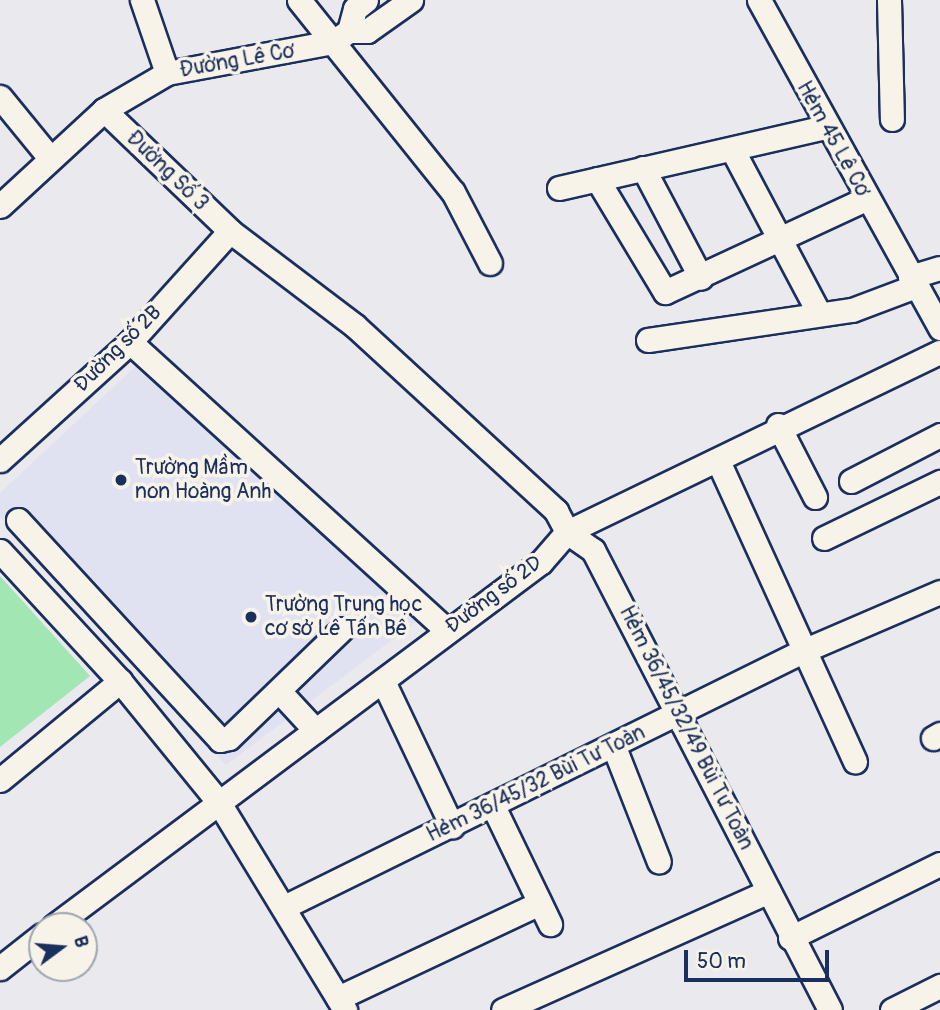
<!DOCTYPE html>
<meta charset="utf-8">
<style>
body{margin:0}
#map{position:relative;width:940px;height:1010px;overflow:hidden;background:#eae9ed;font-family:Pangolin,sans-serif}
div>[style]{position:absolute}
.built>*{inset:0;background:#e1e2f1}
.green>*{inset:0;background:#a1e6b3}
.roads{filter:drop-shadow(2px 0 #1b2f5e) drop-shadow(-2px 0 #1b2f5e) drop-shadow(0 2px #1b2f5e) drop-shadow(0 -2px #1b2f5e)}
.minor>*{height:23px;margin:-11.5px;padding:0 11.5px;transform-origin:11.5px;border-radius:11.5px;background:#f7f3e8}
.dots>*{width:19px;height:19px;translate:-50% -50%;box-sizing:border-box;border:4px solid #f7f3e8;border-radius:50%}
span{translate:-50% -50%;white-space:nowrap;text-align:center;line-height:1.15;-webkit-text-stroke:7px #f7f3e8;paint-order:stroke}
.street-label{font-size:21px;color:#1b2f5e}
.poi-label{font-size:21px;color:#1b2f5e}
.left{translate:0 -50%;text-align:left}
.north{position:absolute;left:28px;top:912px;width:70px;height:70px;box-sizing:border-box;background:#f7f3e8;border:2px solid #9fa5b1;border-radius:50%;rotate:74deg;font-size:19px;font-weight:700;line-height:28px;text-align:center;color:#1b2f5e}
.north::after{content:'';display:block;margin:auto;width:24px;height:32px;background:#1b2f5e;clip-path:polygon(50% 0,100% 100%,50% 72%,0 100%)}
.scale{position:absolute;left:684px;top:950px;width:145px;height:32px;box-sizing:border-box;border:4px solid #1b2f5e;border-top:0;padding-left:9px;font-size:21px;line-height:24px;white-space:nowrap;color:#1b2f5e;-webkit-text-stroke:5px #f7f3e8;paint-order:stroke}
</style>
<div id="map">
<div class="built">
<i style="clip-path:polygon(136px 366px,417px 621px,226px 765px,0 517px,0 493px)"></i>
</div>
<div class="green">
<i style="clip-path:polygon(0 576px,90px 676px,0 747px)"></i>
</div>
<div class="roads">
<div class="minor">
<i style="left:142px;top:0;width:77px;rotate:71.1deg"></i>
<i style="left:299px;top:0;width:246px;rotate:51.3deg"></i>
<i style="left:453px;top:192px;width:80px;rotate:62.5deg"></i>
<i style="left:759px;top:0;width:375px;rotate:61.1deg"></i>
<i style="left:889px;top:0;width:119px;rotate:88.6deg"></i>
<i style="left:349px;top:31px;width:18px"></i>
<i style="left:367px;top:31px;width:54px;rotate:-35.2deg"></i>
<i style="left:0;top:97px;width:79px;rotate:50.7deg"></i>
<i style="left:104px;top:110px;width:175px;rotate:43.8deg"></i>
<i style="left:230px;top:231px;width:156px;rotate:37.2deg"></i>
<i style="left:354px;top:325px;width:275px;rotate:42.6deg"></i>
<i style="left:556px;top:511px;width:24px;rotate:62deg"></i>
<i style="left:567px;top:532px;width:32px;rotate:35deg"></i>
<i style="left:593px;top:550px;width:517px;rotate:62.74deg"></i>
<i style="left:732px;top:149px;width:186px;rotate:62.1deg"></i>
<i style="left:643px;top:168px;width:124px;rotate:62.2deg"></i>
<i style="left:597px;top:179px;width:132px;rotate:59deg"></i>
<i style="left:665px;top:292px;width:221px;rotate:-24.9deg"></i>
<i style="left:559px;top:188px;width:273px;rotate:-12.9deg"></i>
<i style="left:0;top:206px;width:142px;rotate:-42.7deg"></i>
<i style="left:104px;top:110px;width:73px;rotate:-30.4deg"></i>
<i style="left:167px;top:73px;width:169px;rotate:-10.6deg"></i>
<i style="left:333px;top:42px;width:19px;rotate:-35deg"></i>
<i style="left:349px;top:31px;width:23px;rotate:-75deg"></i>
<i style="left:355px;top:9px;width:14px;rotate:-39deg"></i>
<i style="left:910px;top:277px;width:31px;rotate:-17deg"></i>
<i style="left:648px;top:340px;width:206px;rotate:-8.4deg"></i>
<i style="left:852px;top:310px;width:68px;rotate:-20.6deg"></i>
<i style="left:130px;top:342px;width:428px;rotate:42.3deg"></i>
<i style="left:778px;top:425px;width:81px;rotate:62.8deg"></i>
<i style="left:0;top:460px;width:176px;rotate:-42.2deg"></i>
<i style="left:130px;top:342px;width:149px;rotate:-48deg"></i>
<i style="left:719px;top:463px;width:328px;rotate:65.5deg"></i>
<i style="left:851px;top:481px;width:100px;rotate:-27.3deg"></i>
<i style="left:18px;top:520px;width:299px;rotate:47.4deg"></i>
<i style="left:220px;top:740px;width:9px;rotate:-13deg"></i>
<i style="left:229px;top:738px;width:157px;rotate:-44deg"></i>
<i style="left:824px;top:538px;width:129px;rotate:-25.8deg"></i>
<i style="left:0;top:551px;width:177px;rotate:47.3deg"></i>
<i style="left:120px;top:681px;width:155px;rotate:50.8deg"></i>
<i style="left:218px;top:801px;width:245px;rotate:58.7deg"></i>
<i style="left:383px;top:681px;width:161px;rotate:64.6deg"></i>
<i style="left:279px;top:691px;width:54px;rotate:47.2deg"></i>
<i style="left:933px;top:738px;width:8px;rotate:-30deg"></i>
<i style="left:614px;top:747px;width:123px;rotate:68.6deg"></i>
<i style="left:0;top:780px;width:156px;rotate:-39.5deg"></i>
<i style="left:494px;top:808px;width:129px;rotate:64.2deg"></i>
<i style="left:284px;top:907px;width:579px;rotate:-26.26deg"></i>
<i style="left:803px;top:651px;width:149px;rotate:-23.3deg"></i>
<i style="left:54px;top:926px;width:608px;rotate:-36.78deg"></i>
<i style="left:541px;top:562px;width:40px;rotate:-49deg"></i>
<i style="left:567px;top:532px;width:414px;rotate:-25.8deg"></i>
<i style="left:790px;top:938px;width:167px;rotate:-26.3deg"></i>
<i style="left:0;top:968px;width:53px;rotate:-38.2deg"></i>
<i style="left:338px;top:998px;width:221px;rotate:-25.2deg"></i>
<i style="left:503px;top:1010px;width:291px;rotate:-24.1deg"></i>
<i style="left:892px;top:1010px;width:54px;rotate:-26.6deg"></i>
</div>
</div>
<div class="dots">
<i style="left:121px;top:480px;background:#1b2f5e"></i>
<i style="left:251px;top:617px;background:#1b2f5e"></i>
</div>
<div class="street-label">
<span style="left:237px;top:61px;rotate:-10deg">Đường Lê Cơ</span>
<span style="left:833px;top:139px;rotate:61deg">Hẻm 45 Lê Cơ</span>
<span style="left:167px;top:171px;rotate:44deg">Đường Số 3</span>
<span style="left:118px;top:349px;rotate:-45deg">Đường số 2B</span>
<span style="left:494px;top:595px;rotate:-37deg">Đường số 2D</span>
<span style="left:686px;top:728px;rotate:63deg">Hẻm 36/45/32/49 Bùi Tư Toàn</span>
<span style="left:536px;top:784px;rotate:-26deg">Hẻm 36/45/32 Bùi Tư Toàn</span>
</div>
<div class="poi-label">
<span class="left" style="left:135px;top:480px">Trường Mầm<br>non Hoàng Anh</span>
<span class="left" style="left:265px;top:617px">Trường Trung học<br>cơ sở Lê Tấn Bê</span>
</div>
<div class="north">B</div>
<div class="scale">50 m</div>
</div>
